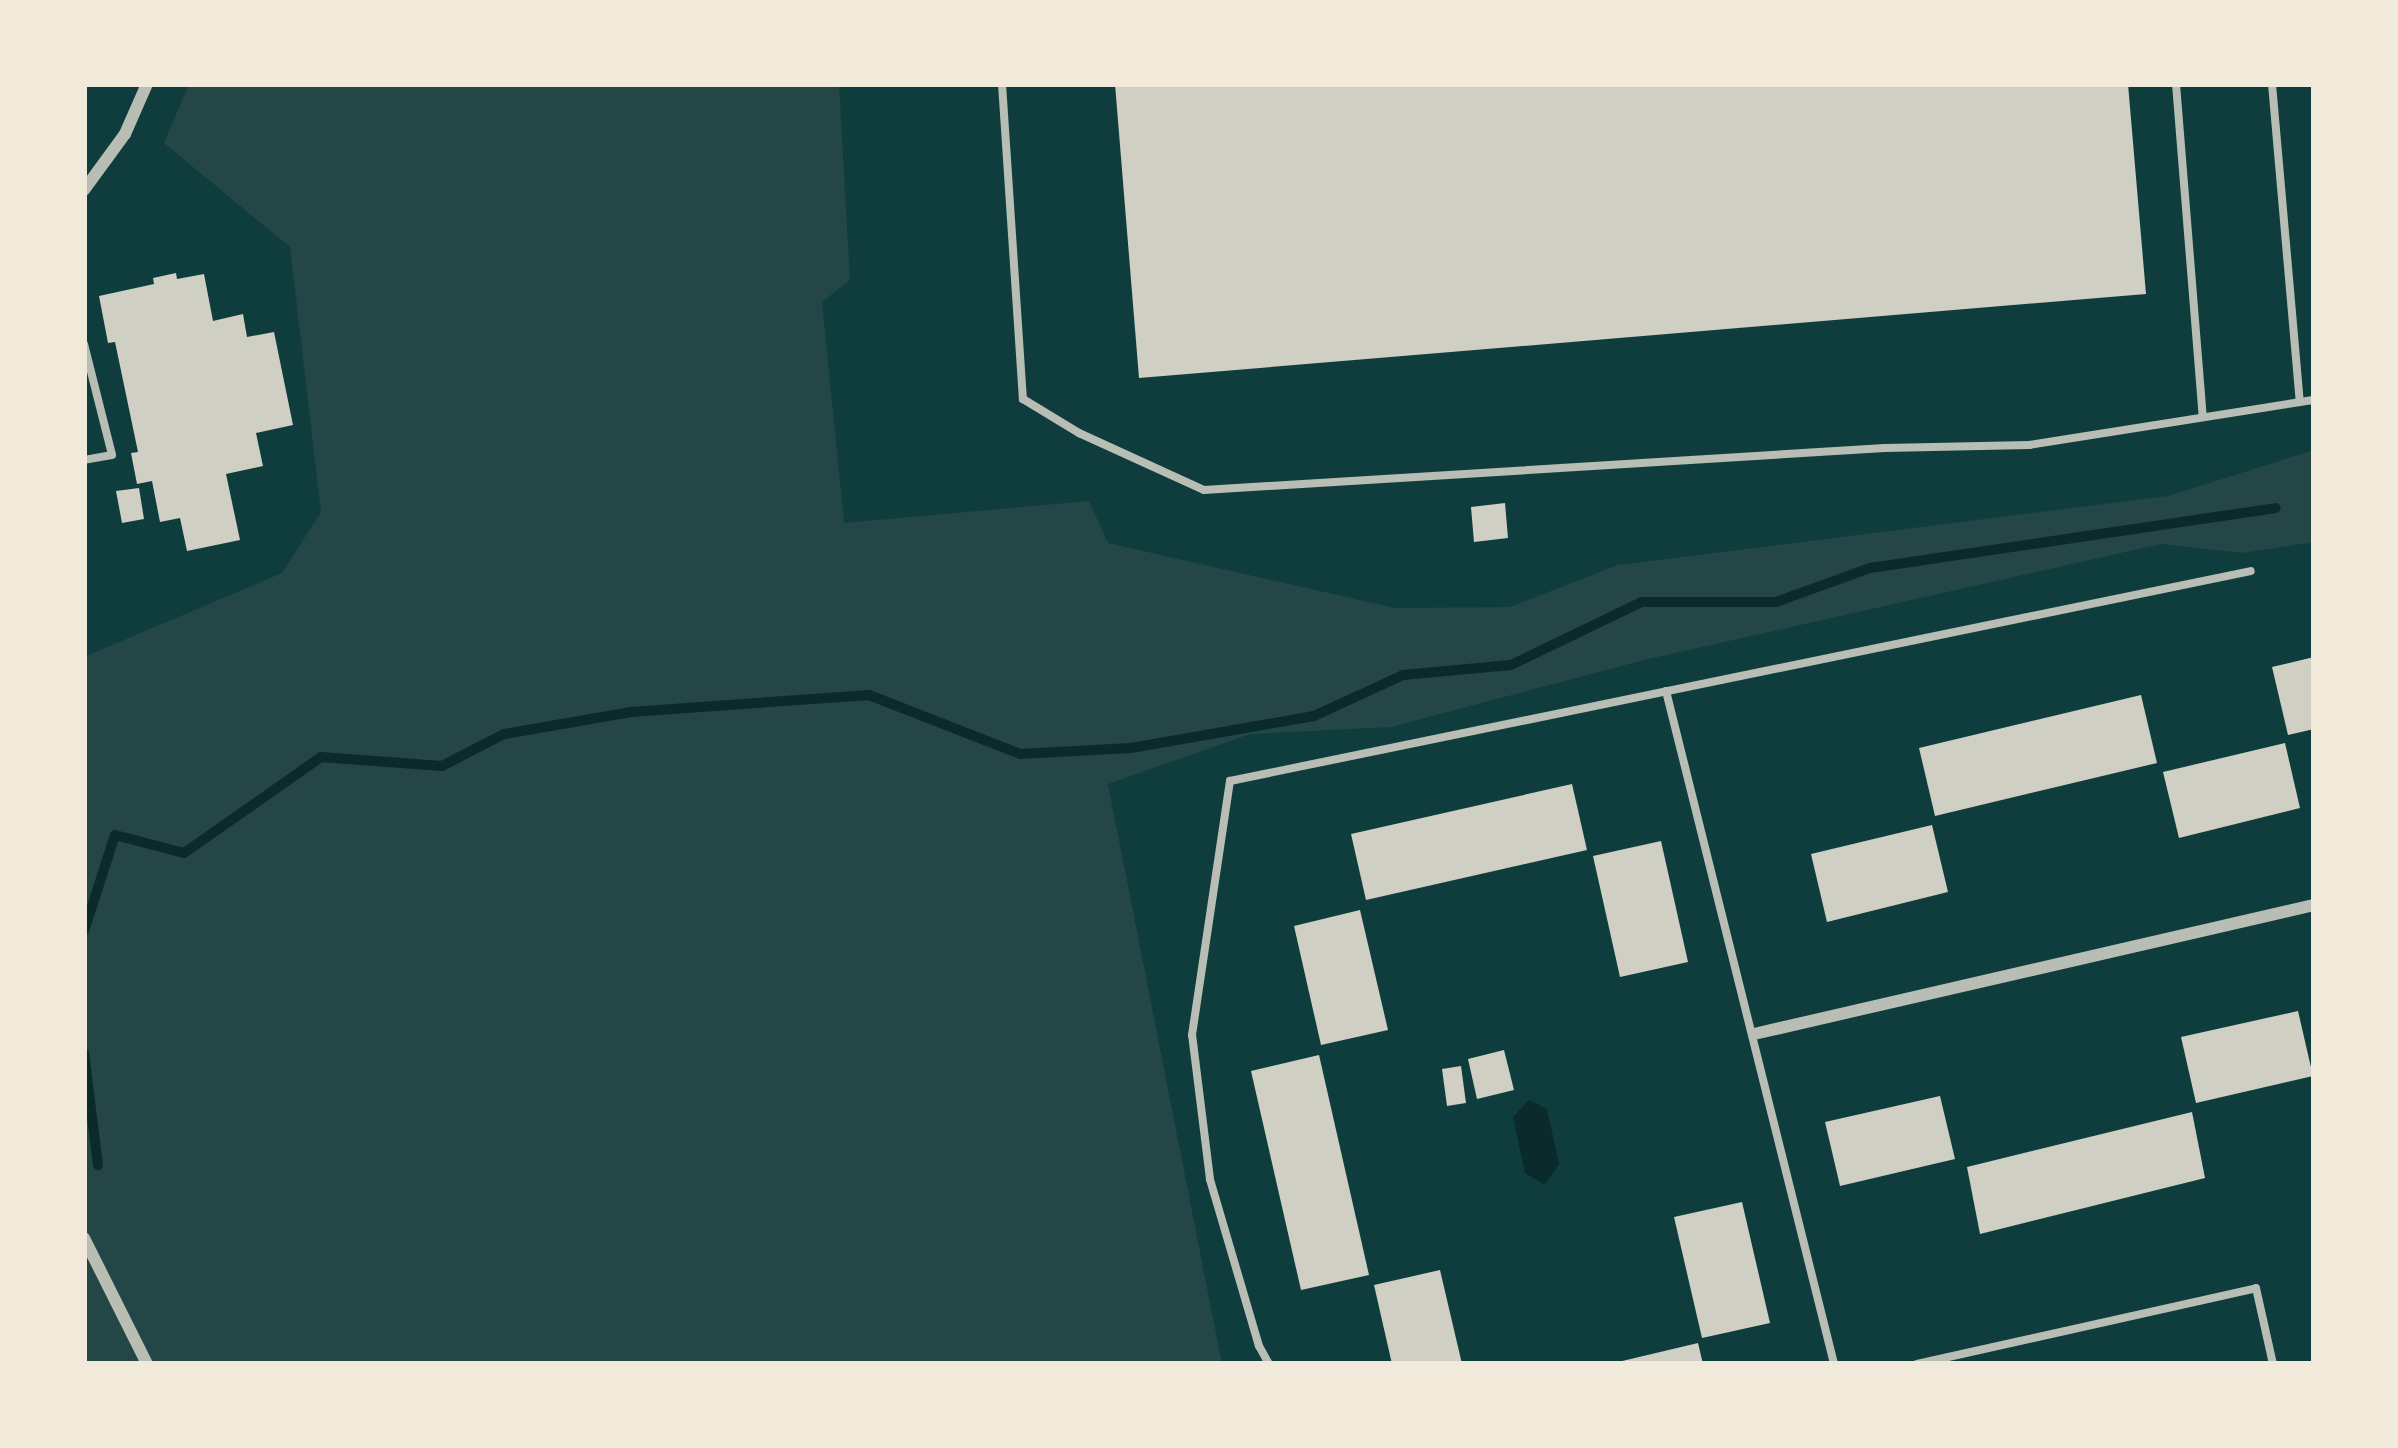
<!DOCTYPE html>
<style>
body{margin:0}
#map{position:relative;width:2398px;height:1448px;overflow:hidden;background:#0f3d3e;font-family:Literata,serif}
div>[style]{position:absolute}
.green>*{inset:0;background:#244646}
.water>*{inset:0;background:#0a2a2b}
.stream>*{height:10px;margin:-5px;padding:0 5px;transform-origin:5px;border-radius:5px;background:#0a2a2b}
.building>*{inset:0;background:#cfcfc3}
.service>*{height:8px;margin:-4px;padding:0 4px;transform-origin:4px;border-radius:4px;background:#b8beb3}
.minor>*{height:12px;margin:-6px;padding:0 6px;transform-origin:6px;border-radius:6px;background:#b8beb3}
span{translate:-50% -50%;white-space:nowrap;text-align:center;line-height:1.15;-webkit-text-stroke:12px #f1e9da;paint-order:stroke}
.frame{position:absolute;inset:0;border:87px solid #f1e9da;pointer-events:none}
</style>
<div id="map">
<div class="green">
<i style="clip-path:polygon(189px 84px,839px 84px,850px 280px,822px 302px,844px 523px,1089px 501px,1108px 543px,1395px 608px,1510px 607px,1618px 565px,2168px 496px,2314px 450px,2314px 542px,2243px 553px,2161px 544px,1644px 660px,1391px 727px,1250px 734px,1108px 784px,1222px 1364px,84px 1364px,84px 657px,282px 573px,321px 512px,290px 247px,164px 143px)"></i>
</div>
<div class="water">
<i style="clip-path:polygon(1529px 1100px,1547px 1109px,1559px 1164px,1545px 1185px,1525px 1173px,1513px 1117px)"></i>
</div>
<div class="stream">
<i style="left:84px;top:931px;width:101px;rotate:-72.1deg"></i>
<i style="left:115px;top:835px;width:71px;rotate:14.6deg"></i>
<i style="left:184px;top:853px;width:167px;rotate:-35deg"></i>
<i style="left:321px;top:757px;width:121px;rotate:4.3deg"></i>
<i style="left:442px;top:766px;width:70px;rotate:-27.3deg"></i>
<i style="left:504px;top:734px;width:129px;rotate:-9.8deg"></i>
<i style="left:631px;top:712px;width:239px;rotate:-4.1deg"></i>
<i style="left:869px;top:695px;width:162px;rotate:21.3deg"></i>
<i style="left:1020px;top:754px;width:111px;rotate:-3.1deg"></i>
<i style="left:1131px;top:748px;width:186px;rotate:-9.9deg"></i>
<i style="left:1314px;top:716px;width:98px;rotate:-24.7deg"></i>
<i style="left:1403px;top:675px;width:108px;rotate:-5.3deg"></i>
<i style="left:1511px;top:665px;width:145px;rotate:-25.7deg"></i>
<i style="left:1642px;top:602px;width:134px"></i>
<i style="left:1776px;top:602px;width:100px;rotate:-19.9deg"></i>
<i style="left:1870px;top:568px;width:410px;rotate:-8.4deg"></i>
<i style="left:84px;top:1053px;width:113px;rotate:82.9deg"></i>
</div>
<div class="building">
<i style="clip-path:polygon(1115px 84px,2128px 84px,2146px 294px,1139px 378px)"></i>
<i style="clip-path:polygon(176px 273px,177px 279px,204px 274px,213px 321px,243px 314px,247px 337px,274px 332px,293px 425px,256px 433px,263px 466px,226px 474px,240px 540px,187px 551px,180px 518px,160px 522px,152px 481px,137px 484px,131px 453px,138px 452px,115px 342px,108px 343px,99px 296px,154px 284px,153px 278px)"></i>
<i style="clip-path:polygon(139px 488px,144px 519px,122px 523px,116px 491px)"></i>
<i style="clip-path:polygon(1505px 503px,1508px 538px,1474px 542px,1471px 507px)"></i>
<i style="clip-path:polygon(2314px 657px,2314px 729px,2288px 735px,2272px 667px)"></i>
<i style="clip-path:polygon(2141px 695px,2157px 763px,1935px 816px,1919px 748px)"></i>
<i style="clip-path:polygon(2285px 743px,2300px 808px,2179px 838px,2163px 772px)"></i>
<i style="clip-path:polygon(1572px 784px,1587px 850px,1366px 900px,1351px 834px)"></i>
<i style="clip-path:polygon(1932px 825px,1948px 892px,1827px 922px,1811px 854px)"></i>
<i style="clip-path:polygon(1661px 841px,1688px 962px,1620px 977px,1593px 856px)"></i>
<i style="clip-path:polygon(1360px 910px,1388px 1030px,1321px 1045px,1294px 926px)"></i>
<i style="clip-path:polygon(2298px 1011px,2313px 1076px,2196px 1103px,2181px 1037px)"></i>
<i style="clip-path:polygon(1504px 1050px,1514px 1090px,1477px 1099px,1468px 1059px)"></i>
<i style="clip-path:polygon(1319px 1055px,1369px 1275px,1301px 1290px,1251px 1071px)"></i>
<i style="clip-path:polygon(1461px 1066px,1466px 1103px,1447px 1106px,1442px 1069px)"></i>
<i style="clip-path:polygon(1940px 1096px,1955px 1159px,1840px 1186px,1825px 1122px)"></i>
<i style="clip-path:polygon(2192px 1112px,2205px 1178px,1980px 1234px,1967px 1167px)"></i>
<i style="clip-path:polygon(1742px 1202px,1770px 1323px,1702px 1338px,1674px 1217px)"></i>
<i style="clip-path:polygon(1440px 1270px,1462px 1364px,1392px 1364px,1374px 1285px)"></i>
<i style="clip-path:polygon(1698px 1343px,1703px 1364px,1618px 1364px,1618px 1362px)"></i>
</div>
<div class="service">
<i style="left:1002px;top:84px;width:316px;rotate:86.2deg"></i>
<i style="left:1023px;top:399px;width:66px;rotate:31.3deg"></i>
<i style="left:1079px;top:433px;width:137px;rotate:24.5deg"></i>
<i style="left:1204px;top:490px;width:682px;rotate:-3.53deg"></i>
<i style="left:1885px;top:448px;width:144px;rotate:-1.2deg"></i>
<i style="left:2029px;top:445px;width:289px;rotate:-9deg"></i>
<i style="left:2176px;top:84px;width:334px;rotate:85.4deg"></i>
<i style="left:2272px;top:84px;width:319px;rotate:85deg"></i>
<i style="left:84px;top:344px;width:114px;rotate:75.8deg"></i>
<i style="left:112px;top:455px;width:28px;rotate:170deg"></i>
<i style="left:1666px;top:691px;width:694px;rotate:75.98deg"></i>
<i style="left:1269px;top:1364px;width:21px;rotate:-119deg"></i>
<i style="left:1259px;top:1346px;width:174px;rotate:-106.4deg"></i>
<i style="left:1210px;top:1179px;width:145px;rotate:-97.1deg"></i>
<i style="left:1192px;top:1035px;width:257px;rotate:-81.5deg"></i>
<i style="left:1230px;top:781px;width:1042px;rotate:-11.62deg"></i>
<i style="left:1917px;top:1364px;width:347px;rotate:-12.6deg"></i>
<i style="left:2256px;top:1288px;width:78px;rotate:77.4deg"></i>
</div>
<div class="minor">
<i style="left:84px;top:190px;width:69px;rotate:-53.8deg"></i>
<i style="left:125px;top:134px;width:55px;rotate:-66.3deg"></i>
<i style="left:1754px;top:1034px;width:575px;rotate:-12.97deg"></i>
<i style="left:84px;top:1238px;width:141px;rotate:63.4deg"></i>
</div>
<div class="frame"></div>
</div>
